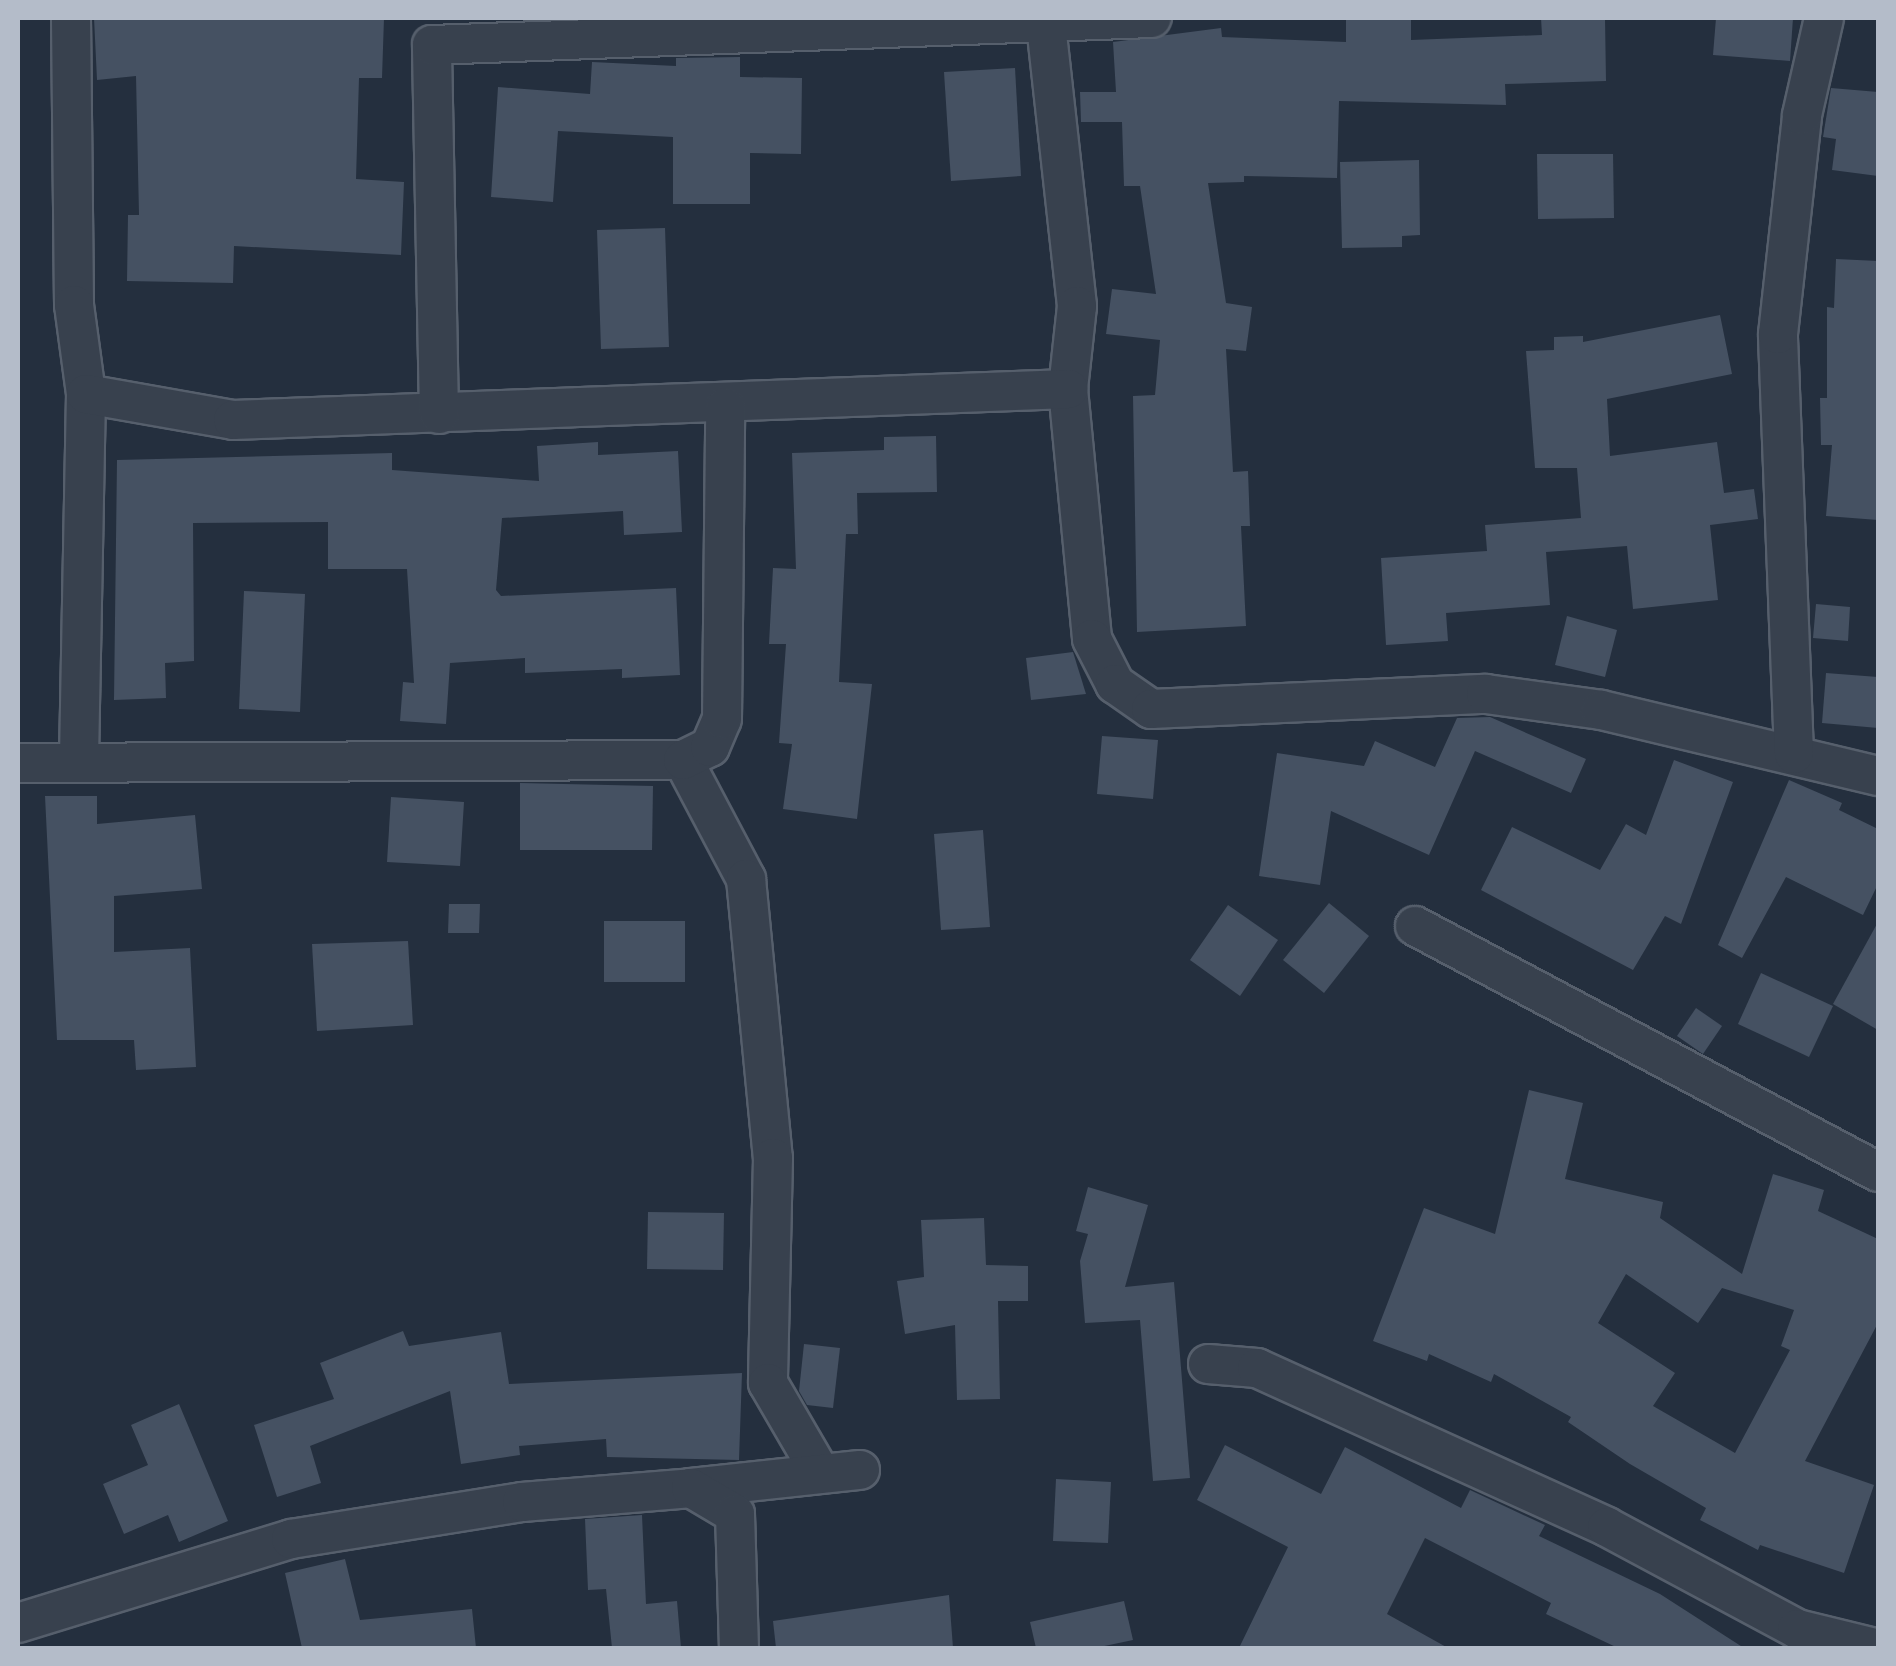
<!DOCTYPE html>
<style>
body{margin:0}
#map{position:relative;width:1896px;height:1666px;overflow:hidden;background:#242f3e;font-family:Ubuntu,sans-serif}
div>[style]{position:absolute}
.building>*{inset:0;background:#455162}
.roads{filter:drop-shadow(2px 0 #565f6c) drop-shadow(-2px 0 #565f6c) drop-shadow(0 2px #565f6c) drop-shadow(0 -2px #565f6c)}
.street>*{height:38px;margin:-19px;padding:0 19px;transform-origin:19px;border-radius:19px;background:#38414e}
span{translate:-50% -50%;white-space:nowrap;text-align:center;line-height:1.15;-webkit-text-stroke:10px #1d2633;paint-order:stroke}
.frame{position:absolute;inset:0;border:20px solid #b4bcc9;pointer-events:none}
</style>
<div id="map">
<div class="building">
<i style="clip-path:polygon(94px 18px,384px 18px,382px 78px,359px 78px,356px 179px,404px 182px,401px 255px,234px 246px,233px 283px,127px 281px,128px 215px,139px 215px,136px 76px,97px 80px)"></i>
<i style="clip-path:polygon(1346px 18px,1411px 18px,1411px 40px,1542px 35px,1541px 18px,1605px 18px,1606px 81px,1505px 84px,1506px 105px,1339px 101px,1337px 178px,1244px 176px,1244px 182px,1208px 183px,1226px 303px,1252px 307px,1246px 351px,1226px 349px,1233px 472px,1248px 471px,1250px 526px,1241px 526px,1246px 626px,1137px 632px,1133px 396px,1155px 395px,1160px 340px,1106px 334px,1112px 289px,1156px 294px,1140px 186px,1124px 186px,1122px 122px,1081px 122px,1080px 92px,1116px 92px,1113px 42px,1221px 28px,1222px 37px,1346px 42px)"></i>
<i style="clip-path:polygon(1716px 18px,1793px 18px,1790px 61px,1713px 55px)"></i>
<i style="clip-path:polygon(740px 57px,740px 77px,802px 78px,801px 154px,750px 153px,750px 204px,673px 204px,673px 137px,558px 131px,553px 202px,491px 197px,498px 87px,590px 94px,592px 62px,676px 66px,676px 58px)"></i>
<i style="clip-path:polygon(1015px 68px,1021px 176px,951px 181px,944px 72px)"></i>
<i style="clip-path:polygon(1831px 88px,1878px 92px,1878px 176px,1832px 170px,1836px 139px,1823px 137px)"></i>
<i style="clip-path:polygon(1537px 154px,1613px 154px,1614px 218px,1538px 219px)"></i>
<i style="clip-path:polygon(1419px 160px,1420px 235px,1402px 236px,1402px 247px,1342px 248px,1340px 162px)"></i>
<i style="clip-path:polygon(665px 228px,669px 347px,601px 349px,597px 230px)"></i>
<i style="clip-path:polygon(1836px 259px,1878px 261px,1878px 520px,1826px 516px,1832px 445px,1821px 445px,1820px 398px,1827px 398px,1827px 307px,1834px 308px)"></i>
<i style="clip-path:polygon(1720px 315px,1732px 374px,1607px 399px,1610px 456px,1717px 442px,1724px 493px,1754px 489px,1758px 519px,1710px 525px,1718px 600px,1633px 609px,1627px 546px,1546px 552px,1550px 605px,1446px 613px,1448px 641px,1386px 645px,1381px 558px,1487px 551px,1485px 525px,1581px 518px,1577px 468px,1535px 468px,1526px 351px,1554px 350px,1554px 337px,1583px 336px,1583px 342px)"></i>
<i style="clip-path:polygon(936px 436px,937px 492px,857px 493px,858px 534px,846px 534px,839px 682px,872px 684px,857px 819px,783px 809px,792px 744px,779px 743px,786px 644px,769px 644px,773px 568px,796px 569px,792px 453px,884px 450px,884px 437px)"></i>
<i style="clip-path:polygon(598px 442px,598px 455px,678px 451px,682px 532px,624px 535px,623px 511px,502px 518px,496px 590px,501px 596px,676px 588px,680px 675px,622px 678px,622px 669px,525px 673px,525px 658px,450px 663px,446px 724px,400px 721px,403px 682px,414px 683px,407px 569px,328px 569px,328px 522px,193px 523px,194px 661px,165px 663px,166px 698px,114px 700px,117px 460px,392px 453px,392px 470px,539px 481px,537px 446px)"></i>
<i style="clip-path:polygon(244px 591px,305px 594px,300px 712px,239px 709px)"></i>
<i style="clip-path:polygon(1816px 604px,1850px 607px,1848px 641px,1813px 638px)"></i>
<i style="clip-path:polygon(1567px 616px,1617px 630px,1605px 677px,1555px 665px)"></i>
<i style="clip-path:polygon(1073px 652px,1086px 694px,1031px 700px,1026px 658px)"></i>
<i style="clip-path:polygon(1826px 673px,1878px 677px,1878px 728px,1822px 723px)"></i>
<i style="clip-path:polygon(1490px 717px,1586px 759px,1571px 793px,1475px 751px,1429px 855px,1331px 811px,1320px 885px,1259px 876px,1277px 753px,1364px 766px,1375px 741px,1435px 767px,1457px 718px)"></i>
<i style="clip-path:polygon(1102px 736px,1158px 740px,1153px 799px,1097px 794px)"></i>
<i style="clip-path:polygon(1674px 760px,1733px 782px,1681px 924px,1665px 916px,1633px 970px,1481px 890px,1512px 827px,1600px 870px,1626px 824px,1646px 835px)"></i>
<i style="clip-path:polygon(1789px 780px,1842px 803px,1839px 810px,1878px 829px,1878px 884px,1863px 915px,1786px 877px,1742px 958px,1718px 945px)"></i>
<i style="clip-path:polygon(520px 783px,653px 786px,652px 850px,520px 850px)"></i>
<i style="clip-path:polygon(45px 796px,97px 796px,97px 824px,195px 815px,202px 889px,114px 896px,114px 952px,190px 948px,196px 1067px,136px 1070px,134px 1040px,57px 1040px)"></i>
<i style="clip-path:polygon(391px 797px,464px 802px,460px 866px,387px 862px)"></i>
<i style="clip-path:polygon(983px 830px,990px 927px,941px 930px,934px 834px)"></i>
<i style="clip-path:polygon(1329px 903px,1369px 936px,1324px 993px,1283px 960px)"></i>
<i style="clip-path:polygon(449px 904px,480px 904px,479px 933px,448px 933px)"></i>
<i style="clip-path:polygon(1228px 905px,1278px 940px,1240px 996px,1190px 960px)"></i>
<i style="clip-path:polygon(604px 921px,685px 921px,685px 982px,604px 982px)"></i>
<i style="clip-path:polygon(1878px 922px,1878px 1030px,1833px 1004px)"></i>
<i style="clip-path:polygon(408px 941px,413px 1025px,317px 1031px,312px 944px)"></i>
<i style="clip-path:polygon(1761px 973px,1833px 1006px,1809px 1057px,1738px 1024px)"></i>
<i style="clip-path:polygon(1696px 1008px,1722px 1026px,1703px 1054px,1677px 1036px)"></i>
<i style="clip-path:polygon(evenodd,1529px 1090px,1583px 1103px,1565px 1179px,1663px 1202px,1660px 1218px,1742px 1274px,1773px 1174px,1824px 1190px,1818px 1211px,1878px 1239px,1878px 1323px,1805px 1461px,1874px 1485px,1844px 1573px,1760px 1545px,1758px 1550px,1700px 1520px,1706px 1508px,1630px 1464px,1568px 1422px,1571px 1417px,1494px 1374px,1491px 1382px,1429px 1354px,1427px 1361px,1373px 1341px,1424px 1208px,1495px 1234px,1529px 1090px,1626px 1274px,1698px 1323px,1722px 1288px,1794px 1310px,1781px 1346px,1790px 1350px,1735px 1453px,1653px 1406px,1675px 1373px,1598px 1323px,1626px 1274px)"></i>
<i style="clip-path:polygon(1088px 1187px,1148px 1205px,1125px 1287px,1174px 1282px,1190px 1478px,1153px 1481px,1140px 1320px,1085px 1323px,1080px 1261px,1088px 1234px,1076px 1231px)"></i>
<i style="clip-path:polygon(648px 1212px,724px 1213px,723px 1270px,647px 1269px)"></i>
<i style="clip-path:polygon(984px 1218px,986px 1265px,1028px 1266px,1028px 1301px,998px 1301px,1000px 1399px,957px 1400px,955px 1325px,905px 1334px,897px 1281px,924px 1277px,921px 1220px)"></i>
<i style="clip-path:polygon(403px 1331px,409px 1346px,501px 1332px,509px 1384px,742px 1373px,739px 1460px,607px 1457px,606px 1439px,519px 1446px,520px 1455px,461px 1464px,450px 1391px,310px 1446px,321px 1483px,277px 1497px,254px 1425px,334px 1399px,320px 1363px)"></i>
<i style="clip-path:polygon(804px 1344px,840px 1348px,833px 1408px,807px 1405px,799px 1391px)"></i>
<i style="clip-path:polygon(179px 1404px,228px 1521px,179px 1542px,168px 1515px,124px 1534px,103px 1484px,148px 1465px,131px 1425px)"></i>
<i style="clip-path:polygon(1225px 1445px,1321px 1494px,1345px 1447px,1461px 1508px,1470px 1490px,1545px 1525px,1539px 1536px,1660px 1594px,1744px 1648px,1618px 1648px,1546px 1614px,1551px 1603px,1425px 1538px,1387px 1614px,1448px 1648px,1239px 1648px,1288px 1547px,1197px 1500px)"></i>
<i style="clip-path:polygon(1056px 1479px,1111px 1482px,1108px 1543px,1053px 1541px)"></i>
<i style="clip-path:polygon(642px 1515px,646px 1604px,677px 1601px,681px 1648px,612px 1648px,606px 1589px,588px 1590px,585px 1519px)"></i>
<i style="clip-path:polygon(345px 1559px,360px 1620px,472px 1609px,476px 1648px,302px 1648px,285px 1573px)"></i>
<i style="clip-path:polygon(949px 1595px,953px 1648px,776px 1648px,773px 1621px)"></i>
<i style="clip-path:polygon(1124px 1601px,1133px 1640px,1095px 1648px,1036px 1648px,1030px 1622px)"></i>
</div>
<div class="roads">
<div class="street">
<i style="left:71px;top:18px;width:287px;rotate:89.4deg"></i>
<i style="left:74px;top:305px;width:90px;rotate:82.3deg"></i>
<i style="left:86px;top:394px;width:368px;rotate:91.1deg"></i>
<i style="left:1046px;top:25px;width:283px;rotate:83.7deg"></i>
<i style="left:1077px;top:306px;width:83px;rotate:96.2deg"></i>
<i style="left:1068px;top:389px;width:251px;rotate:84.5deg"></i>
<i style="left:1092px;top:639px;width:51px;rotate:62.9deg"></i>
<i style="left:1115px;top:684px;width:44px;rotate:34.8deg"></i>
<i style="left:1151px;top:709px;width:335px;rotate:-2.6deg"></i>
<i style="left:1486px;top:694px;width:116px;rotate:7.9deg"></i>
<i style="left:1601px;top:710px;width:285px;rotate:13.4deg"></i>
<i style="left:86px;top:394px;width:149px;rotate:10deg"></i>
<i style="left:233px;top:420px;width:836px;rotate:-2.13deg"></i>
<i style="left:439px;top:414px;width:369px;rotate:-91.1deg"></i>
<i style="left:432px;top:45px;width:720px;rotate:-2.15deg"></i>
<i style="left:1794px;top:754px;width:420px;rotate:-92.2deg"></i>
<i style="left:1778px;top:334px;width:220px;rotate:-83.7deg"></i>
<i style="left:1802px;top:115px;width:99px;rotate:-77.2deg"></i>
<i style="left:683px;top:760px;width:135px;rotate:62.1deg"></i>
<i style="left:746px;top:879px;width:280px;rotate:84.5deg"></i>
<i style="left:773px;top:1158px;width:225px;rotate:91.3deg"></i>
<i style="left:768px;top:1383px;width:105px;rotate:59.8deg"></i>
<i style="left:18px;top:763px;width:665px;rotate:-0.26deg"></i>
<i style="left:683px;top:760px;width:30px;rotate:-26deg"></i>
<i style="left:710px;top:747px;width:30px;rotate:-67deg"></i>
<i style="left:722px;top:719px;width:312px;rotate:-89.4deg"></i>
<i style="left:1415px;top:926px;width:524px;rotate:27.98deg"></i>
<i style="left:1208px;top:1364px;width:49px;rotate:4.7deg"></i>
<i style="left:1257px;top:1368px;width:384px;rotate:24.4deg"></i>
<i style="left:1607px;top:1527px;width:216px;rotate:28.2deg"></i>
<i style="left:1797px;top:1629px;width:80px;rotate:13.7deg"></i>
<i style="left:691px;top:1488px;width:170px;rotate:-6.1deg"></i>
<i style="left:18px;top:1623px;width:286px;rotate:-17.1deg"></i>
<i style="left:291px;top:1539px;width:234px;rotate:-9.1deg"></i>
<i style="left:522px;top:1502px;width:170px;rotate:-4.7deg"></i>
<i style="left:691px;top:1488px;width:51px;rotate:30.6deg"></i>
<i style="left:735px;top:1514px;width:134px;rotate:88.3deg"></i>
</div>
</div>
<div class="frame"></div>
</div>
